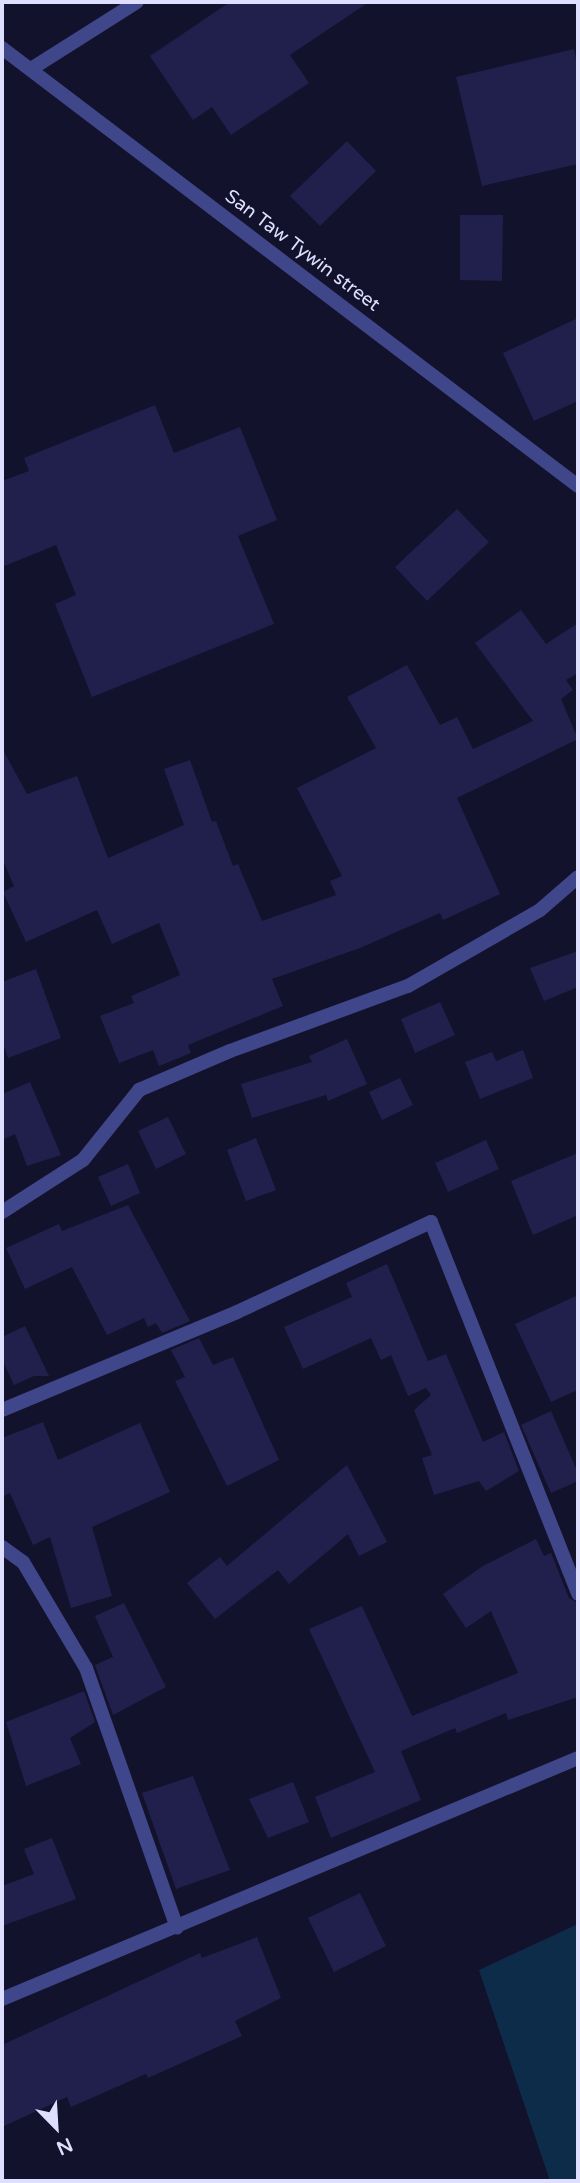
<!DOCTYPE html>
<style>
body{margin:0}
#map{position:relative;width:580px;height:2183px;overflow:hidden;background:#13122c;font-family:"Varela Round",sans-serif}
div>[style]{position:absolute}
.water>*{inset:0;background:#0d2c4a}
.building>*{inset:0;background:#211f4c}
.minor>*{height:14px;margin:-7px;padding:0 7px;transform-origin:7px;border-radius:7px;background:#3f4689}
.tertiary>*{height:14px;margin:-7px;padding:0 7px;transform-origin:7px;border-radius:7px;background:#3f4689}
span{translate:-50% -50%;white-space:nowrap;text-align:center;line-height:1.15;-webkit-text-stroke:5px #13122c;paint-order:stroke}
.street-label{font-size:19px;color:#dedffe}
.frame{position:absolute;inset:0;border:4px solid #dedffe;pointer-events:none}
.north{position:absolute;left:21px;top:2092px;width:70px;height:70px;-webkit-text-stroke:5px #13122c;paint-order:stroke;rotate:156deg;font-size:19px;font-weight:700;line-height:28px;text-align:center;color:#dedffe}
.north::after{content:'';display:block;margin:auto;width:24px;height:32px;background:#dedffe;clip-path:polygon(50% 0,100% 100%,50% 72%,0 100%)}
</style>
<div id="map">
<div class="water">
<i style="clip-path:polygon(578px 1924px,578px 2181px,550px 2181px,479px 1970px)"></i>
</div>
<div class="building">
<i style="clip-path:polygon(230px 2px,369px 2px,290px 55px,309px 83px,231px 135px,212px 107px,193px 120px,150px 56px)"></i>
<i style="clip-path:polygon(574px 49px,578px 69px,578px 164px,482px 186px,456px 77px)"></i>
<i style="clip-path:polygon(347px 141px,376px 171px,320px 226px,290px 196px)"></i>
<i style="clip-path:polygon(460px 215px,503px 215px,502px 281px,460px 280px)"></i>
<i style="clip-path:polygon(578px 318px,578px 401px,534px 421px,503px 353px)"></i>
<i style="clip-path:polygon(155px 405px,174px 453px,240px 427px,277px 520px,238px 536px,274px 624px,92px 697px,55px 604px,76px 595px,56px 545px,2px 567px,2px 481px,29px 471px,24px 458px)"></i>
<i style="clip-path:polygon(457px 509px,489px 542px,427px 601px,395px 567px)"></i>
<i style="clip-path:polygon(521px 610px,546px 644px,578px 623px,578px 673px,566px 680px,573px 690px,561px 699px,578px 739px,457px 798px,500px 894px,443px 920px,440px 913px,360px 948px,272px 979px,283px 1006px,188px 1045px,191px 1053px,159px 1066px,153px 1050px,119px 1063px,100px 1016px,134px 1003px,131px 996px,180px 975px,159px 923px,112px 944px,97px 910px,26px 942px,3px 892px,14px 886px,2px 858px,2px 748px,27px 794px,77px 776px,108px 858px,184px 825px,164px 769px,190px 760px,212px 822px,216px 821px,233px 866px,238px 864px,262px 921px,336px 895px,330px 881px,342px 876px,297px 788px,376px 748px,347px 697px,407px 665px,440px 725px,457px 717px,473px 749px,533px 721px,475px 643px)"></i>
<i style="clip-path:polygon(578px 951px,578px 987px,544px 1001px,530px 968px)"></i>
<i style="clip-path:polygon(36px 969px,61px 1038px,8px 1058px,2px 1040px,2px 982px)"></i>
<i style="clip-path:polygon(440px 1002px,455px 1035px,415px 1053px,401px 1019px)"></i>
<i style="clip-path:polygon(347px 1039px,367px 1084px,328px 1101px,326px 1095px,252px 1118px,241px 1084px,312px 1062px,309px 1056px)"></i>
<i style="clip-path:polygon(523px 1050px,533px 1078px,480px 1099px,465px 1062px,492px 1052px,496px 1061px)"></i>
<i style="clip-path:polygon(400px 1078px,413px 1105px,382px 1120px,369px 1092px)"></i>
<i style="clip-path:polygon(30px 1082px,61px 1155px,27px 1166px,15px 1134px,2px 1140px,2px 1094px)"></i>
<i style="clip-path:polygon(168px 1117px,186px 1154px,156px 1169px,138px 1131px)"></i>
<i style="clip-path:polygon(256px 1138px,276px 1190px,246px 1201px,227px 1150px)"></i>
<i style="clip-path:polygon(486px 1140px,499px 1169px,448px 1192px,435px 1163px)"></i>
<i style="clip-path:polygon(578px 1153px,578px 1215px,533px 1235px,511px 1181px)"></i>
<i style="clip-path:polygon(128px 1164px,140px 1193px,111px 1206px,98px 1177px)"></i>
<i style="clip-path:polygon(128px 1205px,190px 1321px,162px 1333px,156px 1323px,148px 1327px,144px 1318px,107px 1335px,72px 1267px,25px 1289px,6px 1248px,59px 1224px,62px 1231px)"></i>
<i style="clip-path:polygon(387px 1264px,428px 1361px,446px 1354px,483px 1442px,504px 1432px,519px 1471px,486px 1491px,479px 1481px,434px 1495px,422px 1458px,432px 1455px,414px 1410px,431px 1395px,426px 1388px,408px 1396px,391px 1355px,381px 1360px,371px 1338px,303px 1369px,284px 1327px,352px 1297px,346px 1283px)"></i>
<i style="clip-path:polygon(578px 1295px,578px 1390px,551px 1402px,515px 1324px)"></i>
<i style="clip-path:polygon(25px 1326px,49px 1376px,34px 1376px,14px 1385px,2px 1359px,2px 1337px)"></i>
<i style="clip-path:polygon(199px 1338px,213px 1365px,233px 1357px,279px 1460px,227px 1486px,175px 1381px,185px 1377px,171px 1350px)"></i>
<i style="clip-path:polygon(551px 1411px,578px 1473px,578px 1481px,551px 1493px,521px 1425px)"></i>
<i style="clip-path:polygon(43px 1422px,58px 1460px,140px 1423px,170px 1492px,92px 1527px,112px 1596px,71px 1608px,50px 1537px,33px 1545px,10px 1493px,2px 1497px,2px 1438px)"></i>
<i style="clip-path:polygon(347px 1465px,387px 1542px,359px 1556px,348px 1534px,289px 1584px,278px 1570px,215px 1619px,187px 1583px,220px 1557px,227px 1566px)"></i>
<i style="clip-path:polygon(536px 1539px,544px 1556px,551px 1553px,569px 1598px,578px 1603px,578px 1697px,508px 1720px,506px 1713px,457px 1733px,455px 1728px,401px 1751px,421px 1800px,331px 1838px,315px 1797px,375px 1772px,309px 1629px,362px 1606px,412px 1716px,518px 1673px,491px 1611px,466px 1628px,443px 1594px,483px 1566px)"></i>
<i style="clip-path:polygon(124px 1603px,166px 1687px,113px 1715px,95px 1665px,113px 1657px,95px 1616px)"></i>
<i style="clip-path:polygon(84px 1691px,95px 1722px,70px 1738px,81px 1764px,26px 1786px,6px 1722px)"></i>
<i style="clip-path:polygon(193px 1776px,230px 1870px,176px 1889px,142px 1793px)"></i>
<i style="clip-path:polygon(293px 1782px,309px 1822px,268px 1838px,249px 1799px)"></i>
<i style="clip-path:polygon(52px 1838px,76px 1899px,2px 1926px,2px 1886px,34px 1874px,24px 1849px)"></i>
<i style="clip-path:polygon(360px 1893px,386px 1946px,334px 1972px,308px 1918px)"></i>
<i style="clip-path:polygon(257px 1937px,281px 1998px,235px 2021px,242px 2036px,148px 2078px,146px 2074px,71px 2107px,67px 2097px,2px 2127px,2px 2045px,200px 1953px,202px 1958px)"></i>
</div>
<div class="minor">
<i style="left:31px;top:69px;width:125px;rotate:-32.3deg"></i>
<i style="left:2px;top:1212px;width:96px;rotate:-32.7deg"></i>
<i style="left:83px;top:1160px;width:90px;rotate:-51.3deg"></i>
<i style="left:139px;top:1090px;width:99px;rotate:-23.2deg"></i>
<i style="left:230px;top:1051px;width:189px;rotate:-20.1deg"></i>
<i style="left:408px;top:986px;width:152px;rotate:-29.9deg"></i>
<i style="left:540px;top:910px;width:50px;rotate:-41deg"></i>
<i style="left:2px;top:1410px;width:255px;rotate:-22.6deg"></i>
<i style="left:237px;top:1312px;width:214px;rotate:-24.9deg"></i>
<i style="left:431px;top:1222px;width:400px;rotate:68.4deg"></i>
<i style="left:2px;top:1547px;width:26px;rotate:36deg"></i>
<i style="left:23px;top:1562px;width:123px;rotate:59.3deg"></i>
<i style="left:86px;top:1668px;width:275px;rotate:70.7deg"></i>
<i style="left:2px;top:1999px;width:624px;rotate:-22.7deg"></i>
</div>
<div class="tertiary">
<i style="left:2px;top:48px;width:724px;rotate:37.25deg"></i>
</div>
<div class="street-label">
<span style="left:302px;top:251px;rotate:37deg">San Taw Tywin street</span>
</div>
<div class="frame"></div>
<div class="north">N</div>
</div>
